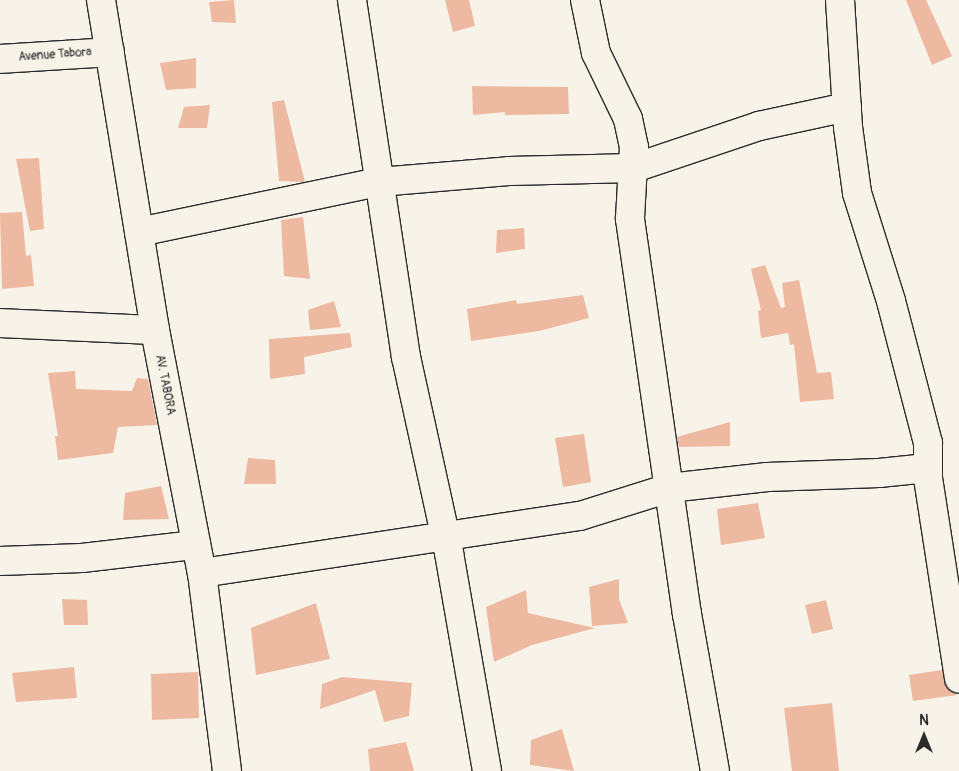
<!DOCTYPE html>
<style>
body{margin:0}
#map{position:relative;width:959px;height:771px;overflow:hidden;background:#f7f3e8;font-family:Pangolin,sans-serif}
div>[style]{position:absolute}
.building>*{inset:0;background:#eeb9a1}
.roads{filter:drop-shadow(1px 0 #2b2b2b) drop-shadow(-1px 0 #2b2b2b) drop-shadow(0 1px #2b2b2b) drop-shadow(0 -1px #2b2b2b)}
.street>*{height:28px;margin:-14px;padding:0 14px;transform-origin:14px;border-radius:14px;background:#f7f3e8}
span{translate:-50% -50%;white-space:nowrap;text-align:center;line-height:1.15;-webkit-text-stroke:4px #f7f3e8;paint-order:stroke}
.street-label{font-size:12px;color:#2b2b2b}
.north{position:absolute;left:899px;top:711px;width:50px;height:50px;-webkit-text-stroke:4px #f7f3e8;paint-order:stroke;rotate:0deg;font-size:14px;font-weight:700;line-height:20px;text-align:center;color:#2b2b2b}
.north::after{content:'';display:block;margin:auto;width:18px;height:22px;background:#2b2b2b;clip-path:polygon(50% 0,100% 100%,50% 72%,0 100%)}
</style>
<div id="map">
<div class="building">
<i style="clip-path:polygon(234px 0,236px 23px,212px 22px,209px 2px)"></i>
<i style="clip-path:polygon(445px 0,469px 0,475px 26px,453px 32px)"></i>
<i style="clip-path:polygon(906px 0,926px 0,952px 56px,932px 65px)"></i>
<i style="clip-path:polygon(196px 58px,196px 88px,166px 90px,160px 63px)"></i>
<i style="clip-path:polygon(472px 86px,568px 87px,569px 114px,505px 115px,505px 112px,473px 115px)"></i>
<i style="clip-path:polygon(284px 100px,304px 178px,305px 182px,279px 181px,272px 102px)"></i>
<i style="clip-path:polygon(210px 105px,207px 128px,178px 128px,184px 107px)"></i>
<i style="clip-path:polygon(39px 158px,44px 229px,30px 231px,16px 159px)"></i>
<i style="clip-path:polygon(22px 212px,26px 256px,31px 255px,34px 286px,2px 289px,0 213px)"></i>
<i style="clip-path:polygon(303px 217px,310px 279px,284px 276px,281px 220px)"></i>
<i style="clip-path:polygon(524px 228px,525px 249px,496px 253px,497px 230px)"></i>
<i style="clip-path:polygon(765px 265px,781px 308px,785px 307px,782px 283px,799px 280px,817px 373px,831px 372px,834px 399px,800px 402px,794px 344px,790px 345px,788px 333px,761px 338px,758px 311px,761px 310px,751px 269px)"></i>
<i style="clip-path:polygon(583px 295px,589px 318px,539px 331px,471px 341px,467px 309px,516px 300px,517px 304px)"></i>
<i style="clip-path:polygon(334px 301px,341px 327px,310px 330px,308px 310px)"></i>
<i style="clip-path:polygon(350px 333px,352px 347px,304px 357px,305px 374px,270px 379px,269px 339px)"></i>
<i style="clip-path:polygon(75px 371px,76px 389px,132px 391px,137px 378px,148px 379px,157px 425px,118px 427px,113px 453px,58px 460px,55px 436px,58px 436px,48px 373px)"></i>
<i style="clip-path:polygon(730px 422px,730px 446px,679px 447px,677px 437px)"></i>
<i style="clip-path:polygon(584px 434px,591px 482px,563px 487px,555px 438px)"></i>
<i style="clip-path:polygon(248px 458px,275px 460px,276px 484px,244px 484px)"></i>
<i style="clip-path:polygon(161px 486px,169px 519px,123px 520px,125px 493px)"></i>
<i style="clip-path:polygon(758px 503px,765px 538px,721px 545px,717px 509px)"></i>
<i style="clip-path:polygon(619px 579px,619px 599px,628px 623px,592px 626px,589px 587px)"></i>
<i style="clip-path:polygon(526px 590px,528px 613px,595px 628px,532px 645px,494px 662px,486px 607px)"></i>
<i style="clip-path:polygon(62px 599px,87px 600px,88px 625px,64px 625px)"></i>
<i style="clip-path:polygon(826px 600px,833px 629px,812px 634px,805px 605px)"></i>
<i style="clip-path:polygon(316px 603px,330px 659px,256px 675px,251px 628px)"></i>
<i style="clip-path:polygon(74px 667px,77px 698px,16px 702px,12px 673px)"></i>
<i style="clip-path:polygon(942px 670px,947px 688px,957px 695px,913px 701px,909px 675px)"></i>
<i style="clip-path:polygon(198px 672px,199px 718px,152px 720px,151px 674px)"></i>
<i style="clip-path:polygon(342px 677px,412px 683px,409px 716px,384px 722px,375px 690px,320px 709px,322px 684px)"></i>
<i style="clip-path:polygon(832px 703px,839px 771px,792px 771px,784px 708px)"></i>
<i style="clip-path:polygon(562px 729px,574px 771px,530px 765px,531px 740px)"></i>
<i style="clip-path:polygon(406px 742px,414px 771px,370px 771px,368px 749px)"></i>
</div>
<div class="roads">
<div class="street">
<i style="left:101px;top:0;width:334px;rotate:80.7deg"></i>
<i style="left:155px;top:330px;width:248px;rotate:79.1deg"></i>
<i style="left:202px;top:573px;width:200px;rotate:82.8deg"></i>
<i style="left:352px;top:0;width:361px;rotate:81.4deg"></i>
<i style="left:406px;top:357px;width:201px;rotate:77.6deg"></i>
<i style="left:449px;top:553px;width:221px;rotate:80.1deg"></i>
<i style="left:585px;top:0;width:54px;rotate:78.3deg"></i>
<i style="left:596px;top:53px;width:73px;rotate:64.1deg"></i>
<i style="left:628px;top:119px;width:29px;rotate:78deg"></i>
<i style="left:634px;top:147px;width:72px;rotate:93.2deg"></i>
<i style="left:630px;top:219px;width:399px;rotate:81.8deg"></i>
<i style="left:687px;top:614px;width:159px;rotate:79.9deg"></i>
<i style="left:840px;top:0;width:127px;rotate:86.4deg"></i>
<i style="left:848px;top:127px;width:67px;rotate:82.2deg"></i>
<i style="left:857px;top:193px;width:113px;rotate:72.5deg"></i>
<i style="left:891px;top:301px;width:147px;rotate:75.4deg"></i>
<i style="left:928px;top:443px;width:35px;rotate:90deg"></i>
<i style="left:928px;top:478px;width:203px;rotate:81.2deg"></i>
<i style="left:0;top:59px;width:110px;rotate:-3.6deg"></i>
<i style="left:139px;top:232px;width:245px;rotate:-11.8deg"></i>
<i style="left:379px;top:182px;width:130px;rotate:-4.8deg"></i>
<i style="left:509px;top:171px;width:125px;rotate:-1.4deg"></i>
<i style="left:634px;top:168px;width:132px;rotate:-18.6deg"></i>
<i style="left:759px;top:126px;width:90px;rotate:-12.2deg"></i>
<i style="left:0;top:323px;width:155px;rotate:2.6deg"></i>
<i style="left:0;top:561px;width:82px;rotate:-2.1deg"></i>
<i style="left:82px;top:558px;width:114px;rotate:-6.6deg"></i>
<i style="left:202px;top:573px;width:382px;rotate:-8.6deg"></i>
<i style="left:580px;top:516px;width:93px;rotate:-17.5deg"></i>
<i style="left:669px;top:488px;width:99px;rotate:-6.4deg"></i>
<i style="left:767px;top:477px;width:112px;rotate:-2deg"></i>
<i style="left:879px;top:473px;width:49px;rotate:-5.8deg"></i>
</div>
</div>
<div class="street-label">
<span style="left:55px;top:55px;rotate:-4deg">Avenue Tabora</span>
<span style="left:165px;top:385px;rotate:79deg">AV. TABORA</span>
</div>
<div class="north">N</div>
</div>
